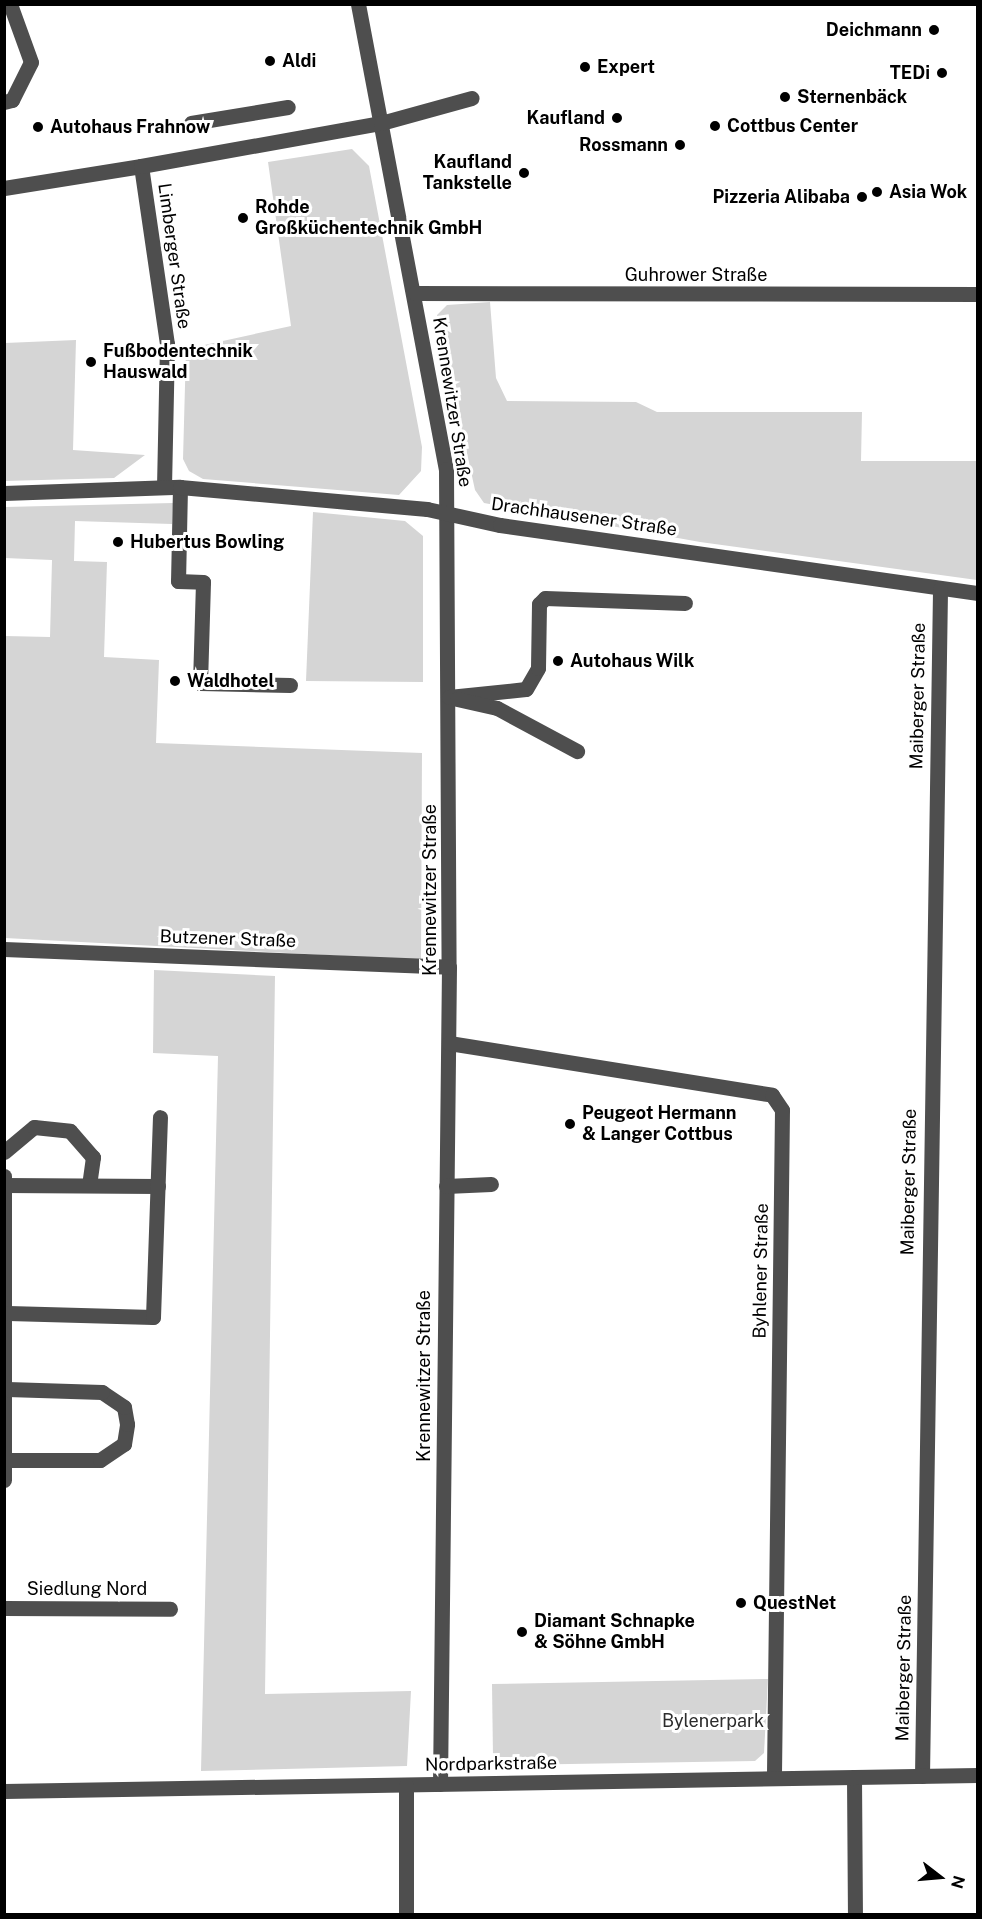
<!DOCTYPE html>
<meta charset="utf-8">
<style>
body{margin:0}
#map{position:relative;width:982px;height:1919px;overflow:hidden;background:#fff;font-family:"Public Sans",sans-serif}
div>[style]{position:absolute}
.green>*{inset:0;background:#d5d5d5}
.minor>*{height:15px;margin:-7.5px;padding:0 7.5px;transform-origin:7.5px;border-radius:7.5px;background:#4e4e4e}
.dots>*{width:16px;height:16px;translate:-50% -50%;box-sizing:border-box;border:3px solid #fff;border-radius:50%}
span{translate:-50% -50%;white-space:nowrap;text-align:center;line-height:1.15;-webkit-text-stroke:6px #fff;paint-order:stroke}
.poi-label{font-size:18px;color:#000;font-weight:700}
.right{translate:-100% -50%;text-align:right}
.left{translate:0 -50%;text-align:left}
.street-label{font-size:18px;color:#000}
.park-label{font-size:18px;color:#2c2c2c}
.frame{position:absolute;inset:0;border:6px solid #000;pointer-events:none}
.north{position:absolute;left:910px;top:1847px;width:60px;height:60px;-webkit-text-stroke:4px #fff;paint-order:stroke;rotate:106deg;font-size:16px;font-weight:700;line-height:24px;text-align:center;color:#000}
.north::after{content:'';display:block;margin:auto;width:21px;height:27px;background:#000;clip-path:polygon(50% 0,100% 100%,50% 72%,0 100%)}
</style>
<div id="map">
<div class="green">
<i style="clip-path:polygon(352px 149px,369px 166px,422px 447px,421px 471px,399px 495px,203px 479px,189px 471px,183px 459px,186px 349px,291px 326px,268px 162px)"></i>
<i style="clip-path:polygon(490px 302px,496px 378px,507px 401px,636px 402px,657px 412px,862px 412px,861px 461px,977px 461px,977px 580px,700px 542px,484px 503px,475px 490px,437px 315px,447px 305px)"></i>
<i style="clip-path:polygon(76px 340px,73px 450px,145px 455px,114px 478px,5px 481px,5px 343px)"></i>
<i style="clip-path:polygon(173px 503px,172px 524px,75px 521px,74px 561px,107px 562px,104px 657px,159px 660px,156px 743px,422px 753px,421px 960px,5px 938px,5px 636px,50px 637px,52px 560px,5px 558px,5px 507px)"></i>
<i style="clip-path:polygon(313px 512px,405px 521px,423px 536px,423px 682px,306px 681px)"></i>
<i style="clip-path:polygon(154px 970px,275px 976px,265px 1694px,411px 1691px,407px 1766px,201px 1771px,218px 1056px,153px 1053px)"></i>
<i style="clip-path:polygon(768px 1679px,764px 1753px,755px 1761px,504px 1765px,493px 1757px,492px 1684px)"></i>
</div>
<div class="minor">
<i style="left:358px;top:4px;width:473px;rotate:79.3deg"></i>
<i style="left:446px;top:469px;width:498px;rotate:89.7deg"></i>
<i style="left:449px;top:967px;width:817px;rotate:90.63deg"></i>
<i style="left:4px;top:102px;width:8px;rotate:-14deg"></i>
<i style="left:12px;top:100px;width:42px;rotate:-63.4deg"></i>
<i style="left:31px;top:62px;width:62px;rotate:-109.9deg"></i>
<i style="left:191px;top:123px;width:98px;rotate:-9.4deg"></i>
<i style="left:4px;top:188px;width:139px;rotate:-9.1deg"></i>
<i style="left:415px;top:293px;width:563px;rotate:0.1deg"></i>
<i style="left:164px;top:487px;width:143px;rotate:-88.8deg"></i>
<i style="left:167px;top:344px;width:180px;rotate:-98.3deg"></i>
<i style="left:141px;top:166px;width:244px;rotate:-10.2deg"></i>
<i style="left:381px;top:123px;width:94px;rotate:-15.4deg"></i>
<i style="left:180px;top:487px;width:94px;rotate:91.2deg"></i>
<i style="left:178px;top:581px;width:25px;rotate:2deg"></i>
<i style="left:203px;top:582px;width:101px;rotate:91.7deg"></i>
<i style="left:200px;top:683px;width:90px;rotate:1.3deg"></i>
<i style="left:4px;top:493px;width:176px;rotate:-2deg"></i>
<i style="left:180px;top:487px;width:248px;rotate:5.1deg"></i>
<i style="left:427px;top:509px;width:75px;rotate:12.4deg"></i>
<i style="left:500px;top:525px;width:483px;rotate:8.1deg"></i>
<i style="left:449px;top:697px;width:77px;rotate:-5.9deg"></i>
<i style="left:526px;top:689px;width:24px;rotate:-60deg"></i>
<i style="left:538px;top:668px;width:64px;rotate:-89.1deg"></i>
<i style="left:539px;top:604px;width:8px;rotate:-45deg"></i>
<i style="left:545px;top:598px;width:140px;rotate:2deg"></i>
<i style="left:457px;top:699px;width:41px;rotate:12.7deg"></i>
<i style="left:497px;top:708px;width:91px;rotate:28.3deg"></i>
<i style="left:4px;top:949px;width:445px;rotate:2.3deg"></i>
<i style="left:449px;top:1043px;width:327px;rotate:9.1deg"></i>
<i style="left:772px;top:1095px;width:18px;rotate:56deg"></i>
<i style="left:782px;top:1110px;width:668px;rotate:90.69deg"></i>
<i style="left:4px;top:1152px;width:39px;rotate:-40deg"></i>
<i style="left:34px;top:1127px;width:36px;rotate:6deg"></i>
<i style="left:70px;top:1131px;width:35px;rotate:49deg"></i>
<i style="left:93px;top:1157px;width:28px;rotate:98deg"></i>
<i style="left:4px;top:1176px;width:304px;rotate:90deg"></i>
<i style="left:4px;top:1185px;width:154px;rotate:0.4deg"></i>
<i style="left:446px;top:1186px;width:45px;rotate:-2.5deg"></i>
<i style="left:8px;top:1313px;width:145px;rotate:1.6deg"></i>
<i style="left:153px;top:1317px;width:200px;rotate:-88deg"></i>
<i style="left:5px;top:1460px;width:95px"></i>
<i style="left:100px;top:1460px;width:29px;rotate:-34deg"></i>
<i style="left:124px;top:1444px;width:20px;rotate:-81deg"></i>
<i style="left:127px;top:1424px;width:17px;rotate:-100deg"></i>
<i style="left:124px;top:1407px;width:27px;rotate:-146deg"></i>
<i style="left:102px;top:1392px;width:95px;rotate:-178.2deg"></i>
<i style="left:4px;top:1608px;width:166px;rotate:0.3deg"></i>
<i style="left:922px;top:1776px;width:1187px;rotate:-89.13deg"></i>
<i style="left:854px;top:1777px;width:137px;rotate:89.6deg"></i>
<i style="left:4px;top:1791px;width:974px;rotate:-0.94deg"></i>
<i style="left:406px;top:1914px;width:129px;rotate:-90deg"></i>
</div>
<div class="dots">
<i style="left:934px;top:30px;background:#000"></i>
<i style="left:270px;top:61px;background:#000"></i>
<i style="left:585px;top:67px;background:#000"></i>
<i style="left:942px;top:73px;background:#000"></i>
<i style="left:785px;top:97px;background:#000"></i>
<i style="left:617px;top:118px;background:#000"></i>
<i style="left:715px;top:126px;background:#000"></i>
<i style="left:38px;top:127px;background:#000"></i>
<i style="left:680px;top:145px;background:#000"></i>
<i style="left:524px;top:173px;background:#000"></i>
<i style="left:877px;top:192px;background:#000"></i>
<i style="left:862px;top:197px;background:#000"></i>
<i style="left:243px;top:218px;background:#000"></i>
<i style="left:91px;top:362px;background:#000"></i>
<i style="left:118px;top:542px;background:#000"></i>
<i style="left:558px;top:661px;background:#000"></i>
<i style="left:175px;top:681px;background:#000"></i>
<i style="left:570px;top:1124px;background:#000"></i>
<i style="left:741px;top:1603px;background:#000"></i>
<i style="left:522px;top:1632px;background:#000"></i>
</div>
<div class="poi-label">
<span class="right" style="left:922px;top:30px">Deichmann</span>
<span class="left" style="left:282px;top:61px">Aldi</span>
<span class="left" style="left:597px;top:67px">Expert</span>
<span class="right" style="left:930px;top:73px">TEDi</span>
<span class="left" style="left:797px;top:97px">Sternenbäck</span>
<span class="right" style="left:605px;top:118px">Kaufland</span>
<span class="left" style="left:727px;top:126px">Cottbus Center</span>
<span class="left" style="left:50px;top:127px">Autohaus Frahnow</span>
<span class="right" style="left:668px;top:145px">Rossmann</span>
<span class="right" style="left:512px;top:173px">Kaufland<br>Tankstelle</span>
<span class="left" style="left:889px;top:192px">Asia Wok</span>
<span class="right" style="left:850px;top:197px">Pizzeria Alibaba</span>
<span class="left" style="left:255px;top:218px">Rohde<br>Großküchentechnik GmbH</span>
<span class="left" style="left:103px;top:362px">Fußbodentechnik<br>Hauswald</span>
<span class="left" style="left:130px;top:542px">Hubertus Bowling</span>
<span class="left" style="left:570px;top:661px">Autohaus Wilk</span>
<span class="left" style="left:187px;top:681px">Waldhotel</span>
<span class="left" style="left:582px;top:1124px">Peugeot Hermann<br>&amp; Langer Cottbus</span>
<span class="left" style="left:753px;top:1603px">QuestNet</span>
<span class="left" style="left:534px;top:1632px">Diamant Schnapke<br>&amp; Söhne GmbH</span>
</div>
<div class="street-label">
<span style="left:174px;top:256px;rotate:82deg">Limberger Straße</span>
<span style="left:696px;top:275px">Guhrower Straße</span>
<span style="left:452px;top:402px;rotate:81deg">Krennewitzer Straße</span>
<span style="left:584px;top:517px;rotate:8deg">Drachhausener Straße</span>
<span style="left:918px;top:696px;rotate:-89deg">Maiberger Straße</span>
<span style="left:430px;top:890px;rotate:-90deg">Krennewitzer Straße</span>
<span style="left:228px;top:939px;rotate:2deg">Butzener Straße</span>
<span style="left:909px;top:1182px;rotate:-89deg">Maiberger Straße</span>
<span style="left:761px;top:1271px;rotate:-89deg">Byhlener Straße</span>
<span style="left:424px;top:1376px;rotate:-90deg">Krennewitzer Straße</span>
<span style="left:87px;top:1589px">Siedlung Nord</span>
<span style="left:904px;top:1668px;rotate:-89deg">Maiberger Straße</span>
<span style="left:491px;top:1764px;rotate:-1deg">Nordparkstraße</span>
</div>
<div class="park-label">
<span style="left:713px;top:1721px">Bylenerpark</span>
</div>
<div class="frame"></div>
<div class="north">N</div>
</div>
